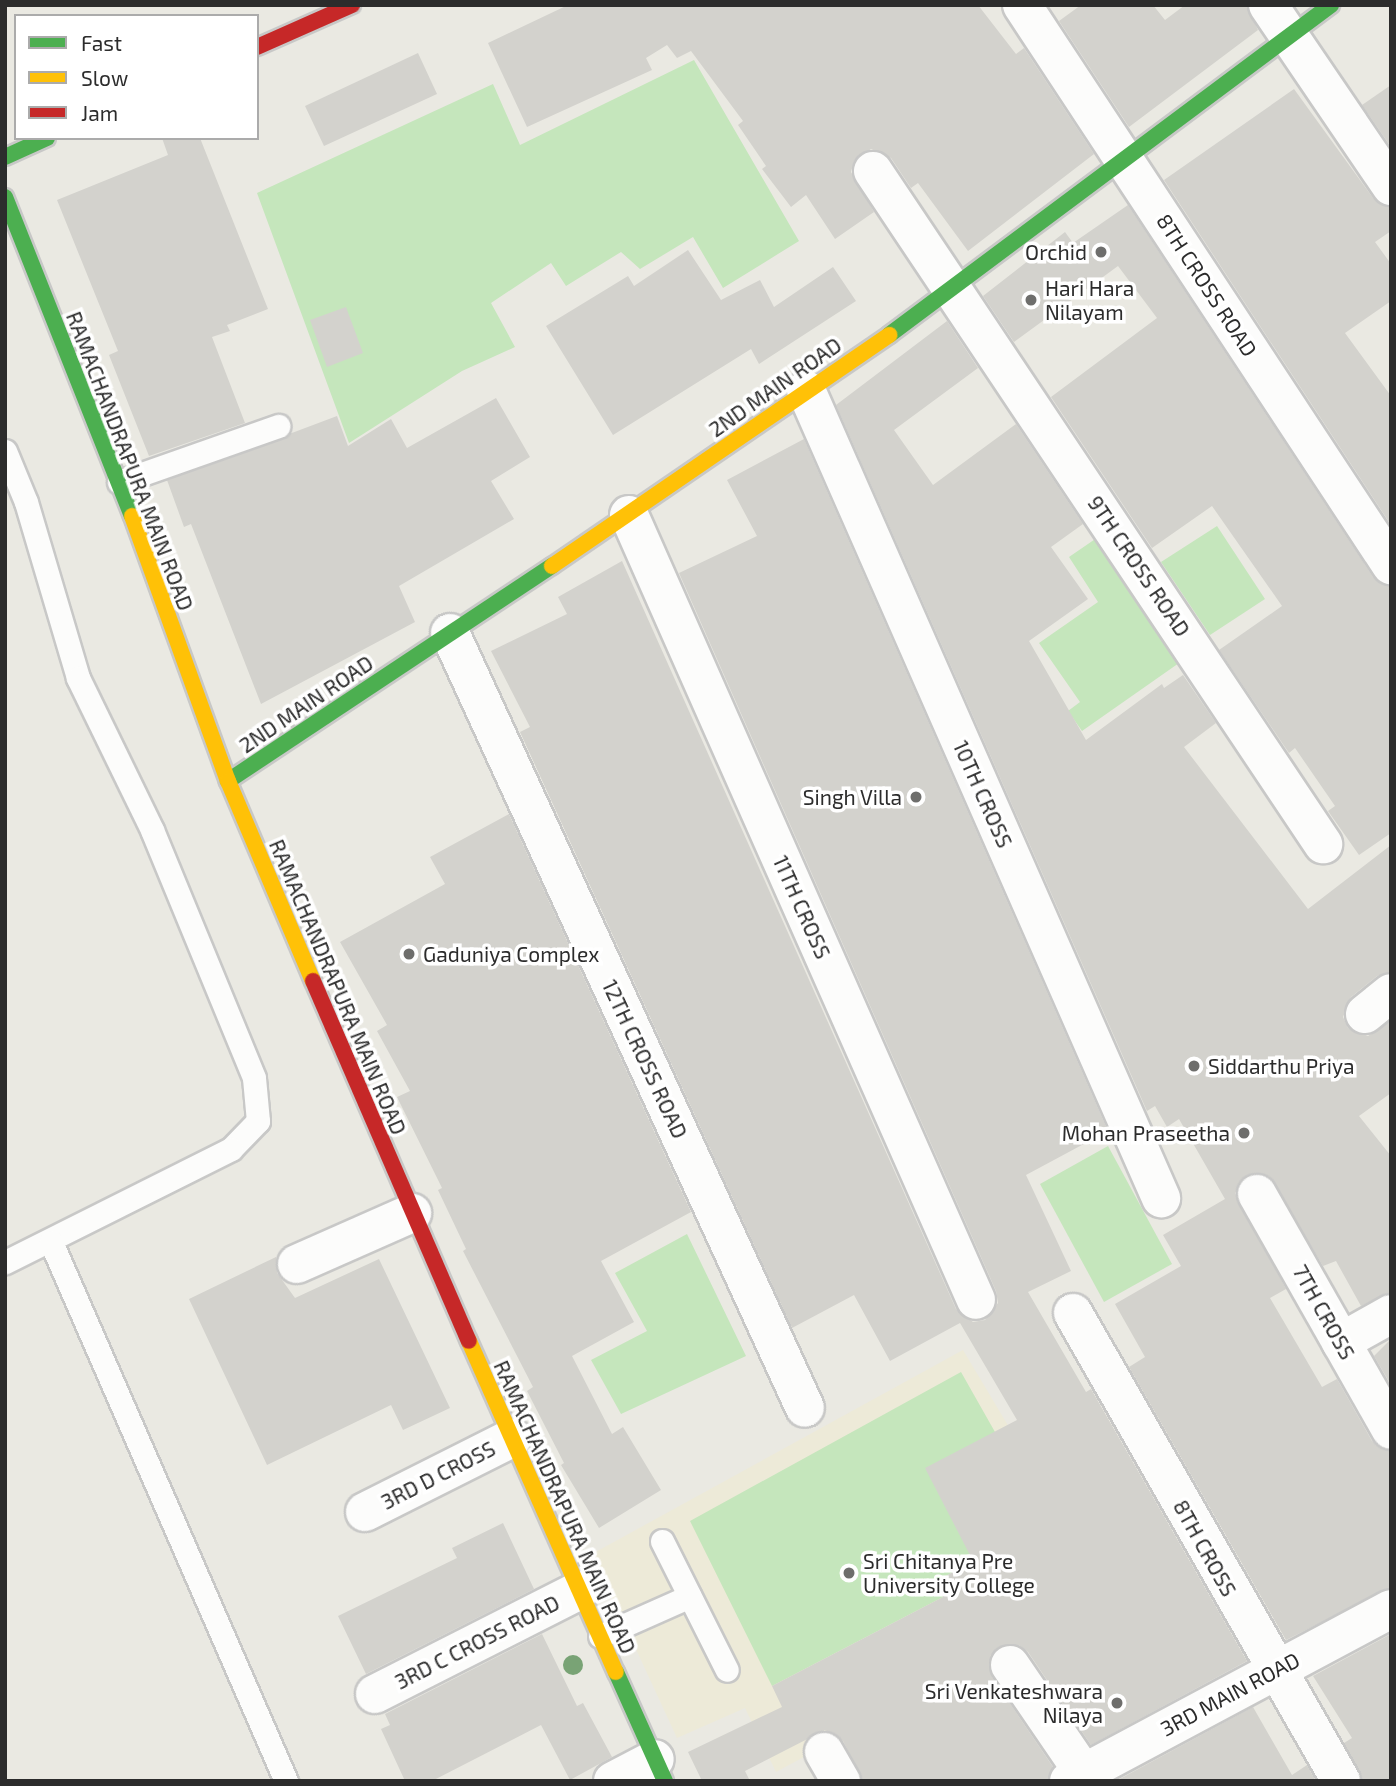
<!DOCTYPE html>
<style>
body{margin:0}
#map{position:relative;width:1396px;height:1786px;overflow:hidden;background:#eae9e2;font-family:"Exo 2",sans-serif}
div>[style]{position:absolute}
.education>*{inset:0;background:#edead8}
.green>*{inset:0;background:#c5e6bc}
.building>*{inset:0;background:#d3d2cd}
.roads{filter:drop-shadow(2px 0 #c8c8c7) drop-shadow(-2px 0 #c8c8c7) drop-shadow(0 2px #c8c8c7) drop-shadow(0 -2px #c8c8c7)}
.lane>*{height:23px;margin:-11.5px;padding:0 11.5px;transform-origin:11.5px;border-radius:11.5px;background:#fcfcfb}
.street>*{height:38px;margin:-19px;padding:0 19px;transform-origin:19px;border-radius:19px;background:#fcfcfb}
.fast>*{height:16px;margin:-8px;padding:0 8px;transform-origin:8px;border-radius:8px;background:#4caf50}
.slow>*{height:16px;margin:-8px;padding:0 8px;transform-origin:8px;border-radius:8px;background:#ffc107}
.jam>*{height:16px;margin:-8px;padding:0 8px;transform-origin:8px;border-radius:8px;background:#c62828}
.trees>*{width:20px;height:20px;margin:-10px;border-radius:50%;background:#79a375}
.dots>*{width:19px;height:19px;translate:-50% -50%;box-sizing:border-box;border:4px solid #fff;border-radius:50%}
span{translate:-50% -50%;white-space:nowrap;text-align:center;line-height:1.15;-webkit-text-stroke:7px #fff;paint-order:stroke}
.poi-label{font-size:21px;color:#2c2c2c}
.right{translate:-100% -50%;text-align:right}
.left{translate:0 -50%;text-align:left}
.street-label{font-size:21px;color:#2c2c2c}
.frame{position:absolute;inset:0;border:7px solid #2c2c2c;pointer-events:none}
.legend{position:absolute;left:14px;top:14px;width:245px;height:126px;box-sizing:border-box;background:#fff;border:2px solid #ababab;margin:0;padding:9px 12px;list-style:none;font-size:21px;color:#2c2c2c}
.legend li{display:flex;align-items:center;gap:14px;height:35px}
.legend b{width:35px;border:2px solid #ababab}
</style>
<div id="map">
<div class="education">
<i style="clip-path:polygon(963px 1350px,1108px 1593px,776px 1772px,745px 1708px,677px 1738px,592px 1554px)"></i>
</div>
<div class="green">
<i style="clip-path:polygon(694px 60px,799px 241px,723px 288px,693px 237px,640px 269px,621px 252px,566px 286px,551px 263px,491px 303px,515px 347px,462px 371px,349px 443px,257px 193px,493px 84px,520px 145px)"></i>
<i style="clip-path:polygon(1217px 526px,1265px 599px,1210px 635px,1161px 562px)"></i>
<i style="clip-path:polygon(1104px 533px,1189px 656px,1082px 731px,1068px 711px,1080px 702px,1039px 643px,1098px 602px,1069px 557px)"></i>
<i style="clip-path:polygon(1108px 1146px,1172px 1264px,1104px 1302px,1040px 1184px)"></i>
<i style="clip-path:polygon(687px 1234px,746px 1356px,621px 1414px,591px 1360px,647px 1331px,615px 1273px)"></i>
<i style="clip-path:polygon(961px 1372px,995px 1432px,973px 1561px,935px 1582px,943px 1597px,772px 1686px,690px 1521px)"></i>
</div>
<div class="building">
<i style="clip-path:polygon(568px 5px,978px 5px,1016px 54px,1024px 48px,1094px 154px,968px 251px,918px 183px,911px 188px,891px 158px,871px 149px,854px 161px,851px 172px,874px 212px,835px 239px,806px 195px,791px 207px,762px 169px,766px 166px,738px 125px,743px 121px,691px 51px,677px 58px,667px 45px,646px 58px,652px 70px,527px 127px,488px 43px)"></i>
<i style="clip-path:polygon(1081px 5px,1153px 5px,1165px 20px,1185px 5px,1246px 5px,1258px 30px,1129px 127px,1059px 21px)"></i>
<i style="clip-path:polygon(418px 53px,437px 94px,324px 146px,305px 106px)"></i>
<i style="clip-path:polygon(1391px 85px,1391px 147px,1362px 105px)"></i>
<i style="clip-path:polygon(1294px 89px,1373px 198px,1391px 208px,1391px 231px,1375px 242px,1391px 264px,1391px 301px,1345px 333px,1391px 396px,1391px 525px,1164px 180px)"></i>
<i style="clip-path:polygon(162px 138px,200px 138px,268px 309px,227px 325px,230px 331px,212px 337px,245px 423px,149px 456px,109px 355px,118px 351px,57px 200px,168px 155px)"></i>
<i style="clip-path:polygon(1128px 205px,1373px 577px,1391px 587px,1391px 833px,1359px 855px,1328px 811px,1335px 806px,1295px 748px,1289px 753px,1219px 650px,1282px 606px,1212px 506px,1152px 548px,1051px 397px,1157px 318px,1118px 266px,1014px 342px,983px 296px,1065px 232px,1073px 243px)"></i>
<i style="clip-path:polygon(688px 250px,721px 300px,760px 280px,774px 307px,833px 267px,856px 301px,759px 364px,751px 349px,613px 435px,546px 326px,628px 276px,634px 286px)"></i>
<i style="clip-path:polygon(346px 307px,363px 353px,327px 367px,310px 320px)"></i>
<i style="clip-path:polygon(947px 321px,978px 368px,894px 430px,933px 485px,1016px 424px,1083px 524px,1051px 547px,1088px 599px,1029px 641px,1086px 740px,1162px 684px,1164px 688px,1183px 675px,1216px 723px,1184px 747px,1308px 909px,1391px 845px,1391px 972px,1377px 976px,1351px 997px,1343px 1017px,1348px 1028px,1368px 1036px,1391px 1021px,1391px 1093px,1359px 1116px,1391px 1156px,1391px 1292px,1361px 1306px,1336px 1261px,1323px 1266px,1269px 1176px,1247px 1175px,1235px 1193px,1286px 1289px,1270px 1298px,1322px 1387px,1337px 1379px,1372px 1441px,1391px 1452px,1391px 1587px,1286px 1640px,1129px 1367px,1145px 1357px,1115px 1304px,1181px 1266px,1163px 1235px,1225px 1199px,1179px 1119px,1167px 1127px,1155px 1106px,1147px 1111px,836px 405px)"></i>
<i style="clip-path:polygon(496px 398px,530px 457px,491px 481px,514px 519px,399px 586px,415px 622px,261px 704px,191px 524px,184px 527px,167px 480px,337px 416px,348px 446px,391px 419px,407px 448px)"></i>
<i style="clip-path:polygon(804px 439px,1108px 1131px,1026px 1175px,1071px 1271px,1028px 1292px,1086px 1392px,1091px 1389px,1247px 1661px,1091px 1745px,1028px 1652px,1019px 1645px,998px 1647px,990px 1656px,992px 1677px,1053px 1767px,1047px 1781px,863px 1781px,843px 1741px,825px 1730px,745px 1771px,750px 1781px,702px 1781px,688px 1752px,782px 1707px,772px 1686px,943px 1597px,935px 1582px,973px 1561px,925px 1468px,1017px 1420px,960px 1323px,890px 1361px,854px 1295px,792px 1328px,520px 732px,530px 727px,491px 651px,567px 614px,558px 597px,622px 561px,956px 1309px,973px 1322px,985px 1320px,998px 1303px,996px 1291px,679px 573px,757px 536px,727px 480px)"></i>
<i style="clip-path:polygon(509px 814px,691px 1212px,601px 1261px,634px 1322px,572px 1356px,612px 1434px,623px 1427px,661px 1490px,599px 1528px,561px 1465px,564px 1463px,527px 1391px,533px 1387px,463px 1251px,466px 1249px,438px 1190px,442px 1188px,397px 1097px,410px 1091px,377px 1031px,387px 1025px,340px 942px,445px 884px,430px 857px)"></i>
<i style="clip-path:polygon(276px 1257px,277px 1273px,295px 1298px,379px 1259px,450px 1408px,403px 1430px,391px 1405px,267px 1465px,189px 1299px)"></i>
<i style="clip-path:polygon(1391px 1339px,1391px 1385px,1374px 1356px)"></i>
<i style="clip-path:polygon(503px 1523px,534px 1589px,366px 1674px,338px 1616px,457px 1558px,452px 1548px)"></i>
<i style="clip-path:polygon(542px 1634px,577px 1706px,583px 1703px,612px 1757px,570px 1780px,541px 1725px,432px 1781px,405px 1781px,381px 1729px,390px 1725px,385px 1714px)"></i>
<i style="clip-path:polygon(1391px 1634px,1391px 1781px,1363px 1781px,1344px 1743px,1352px 1738px,1313px 1676px)"></i>
<i style="clip-path:polygon(1253px 1707px,1292px 1775px,1307px 1765px,1316px 1781px,1116px 1781px)"></i>
</div>
<div class="roads">
<div class="lane">
<i style="left:5px;top:451px;width:55px;rotate:67.6deg"></i>
<i style="left:26px;top:502px;width:184px;rotate:73.5deg"></i>
<i style="left:78px;top:678px;width:169px;rotate:64deg"></i>
<i style="left:152px;top:830px;width:268px;rotate:67.6deg"></i>
<i style="left:254px;top:1078px;width:43px;rotate:84.7deg"></i>
<i style="left:258px;top:1121px;width:39px;rotate:134deg"></i>
<i style="left:231px;top:1149px;width:253px;rotate:153.4deg"></i>
<i style="left:119px;top:482px;width:169px;rotate:-19.4deg"></i>
<i style="left:51px;top:1242px;width:588px;rotate:66.44deg"></i>
<i style="left:662px;top:1541px;width:144px;rotate:63.3deg"></i>
<i style="left:600px;top:1636px;width:98px;rotate:-24deg"></i>
</div>
<div class="street">
<i style="left:1022px;top:5px;width:671px;rotate:56.62deg"></i>
<i style="left:1268px;top:5px;width:219px;rotate:55.8deg"></i>
<i style="left:873px;top:171px;width:810px;rotate:56.23deg"></i>
<i style="left:806px;top:390px;width:883px;rotate:66.28deg"></i>
<i style="left:629px;top:515px;width:858px;rotate:66.15deg"></i>
<i style="left:450px;top:633px;width:852px;rotate:65.39deg"></i>
<i style="left:1365px;top:1014px;width:33px;rotate:-39deg"></i>
<i style="left:1257px;top:1194px;width:271px;rotate:60.4deg"></i>
<i style="left:297px;top:1264px;width:126px;rotate:-23.9deg"></i>
<i style="left:1073px;top:1313px;width:539px;rotate:60.2deg"></i>
<i style="left:1341px;top:1342px;width:57px;rotate:-29.2deg"></i>
<i style="left:365px;top:1512px;width:165px;rotate:-26.7deg"></i>
<i style="left:1010px;top:1665px;width:140px;rotate:55.7deg"></i>
<i style="left:375px;top:1694px;width:230px;rotate:-26.9deg"></i>
<i style="left:824px;top:1752px;width:34px;rotate:60deg"></i>
<i style="left:613px;top:1781px;width:47px;rotate:-27.6deg"></i>
<i style="left:1069px;top:1781px;width:365px;rotate:-28.1deg"></i>
</div>
<div class="fast">
<i style="left:5px;top:157px;width:46px;rotate:-24.3deg"></i>
<i style="left:5px;top:197px;width:343px;rotate:68.3deg"></i>
<i style="left:889px;top:335px;width:552px;rotate:-36.75deg"></i>
<i style="left:228px;top:781px;width:389px;rotate:-33.6deg"></i>
<i style="left:616px;top:1672px;width:120px;rotate:65.8deg"></i>
</div>
<div class="slow">
<i style="left:132px;top:516px;width:282px;rotate:70.1deg"></i>
<i style="left:228px;top:781px;width:217px;rotate:67deg"></i>
<i style="left:552px;top:566px;width:409px;rotate:-34.4deg"></i>
<i style="left:469px;top:1341px;width:362px;rotate:66.1deg"></i>
</div>
<div class="jam">
<i style="left:257px;top:47px;width:104px;rotate:-23.9deg"></i>
<i style="left:313px;top:981px;width:392px;rotate:66.6deg"></i>
</div>
</div>
<div class="trees">
<i style="left:573px;top:1665px"></i>
</div>
<div class="dots">
<i style="left:1101px;top:252px;background:#6e6e6c"></i>
<i style="left:1031px;top:300px;background:#6e6e6c"></i>
<i style="left:916px;top:797px;background:#6e6e6c"></i>
<i style="left:409px;top:954px;background:#6e6e6c"></i>
<i style="left:1194px;top:1066px;background:#6e6e6c"></i>
<i style="left:1244px;top:1133px;background:#6e6e6c"></i>
<i style="left:849px;top:1573px;background:#6e6e6c"></i>
<i style="left:1117px;top:1703px;background:#6e6e6c"></i>
</div>
<div class="poi-label">
<span class="right" style="left:1087px;top:252px">Orchid</span>
<span class="left" style="left:1045px;top:300px">Hari Hara<br>Nilayam</span>
<span class="right" style="left:902px;top:797px">Singh Villa</span>
<span class="left" style="left:423px;top:954px">Gaduniya Complex</span>
<span class="left" style="left:1208px;top:1066px">Siddarthu Priya</span>
<span class="right" style="left:1230px;top:1133px">Mohan Praseetha</span>
<span class="left" style="left:863px;top:1573px">Sri Chitanya Pre<br>University College</span>
<span class="right" style="left:1103px;top:1703px">Sri Venkateshwara<br>Nilaya</span>
</div>
<div class="street-label">
<span style="left:1207px;top:285px;rotate:57deg">8TH CROSS ROAD</span>
<span style="left:775px;top:387px;rotate:-35deg">2ND MAIN ROAD</span>
<span style="left:130px;top:461px;rotate:69deg">RAMACHANDRAPURA MAIN ROAD</span>
<span style="left:1139px;top:566px;rotate:56deg">9TH CROSS ROAD</span>
<span style="left:306px;top:704px;rotate:-34deg">2ND MAIN ROAD</span>
<span style="left:983px;top:794px;rotate:66deg">10TH CROSS</span>
<span style="left:802px;top:907px;rotate:66deg">11TH CROSS</span>
<span style="left:338px;top:987px;rotate:67deg">RAMACHANDRAPURA MAIN ROAD</span>
<span style="left:645px;top:1059px;rotate:65deg">12TH CROSS ROAD</span>
<span style="left:1324px;top:1312px;rotate:61deg">7TH CROSS</span>
<span style="left:438px;top:1475px;rotate:-27deg">3RD D CROSS</span>
<span style="left:565px;top:1507px;rotate:66deg">RAMACHANDRAPURA MAIN ROAD</span>
<span style="left:1205px;top:1548px;rotate:61deg">8TH CROSS</span>
<span style="left:477px;top:1642px;rotate:-27deg">3RD C CROSS ROAD</span>
<span style="left:1230px;top:1694px;rotate:-28deg">3RD MAIN ROAD</span>
</div>
<div class="frame"></div>
<ul class="legend">
<li><b style="height:9px;background:#4caf50"></b>Fast</li>
<li><b style="height:9px;background:#ffc107"></b>Slow</li>
<li><b style="height:9px;background:#c62828"></b>Jam</li>
</ul>
</div>
